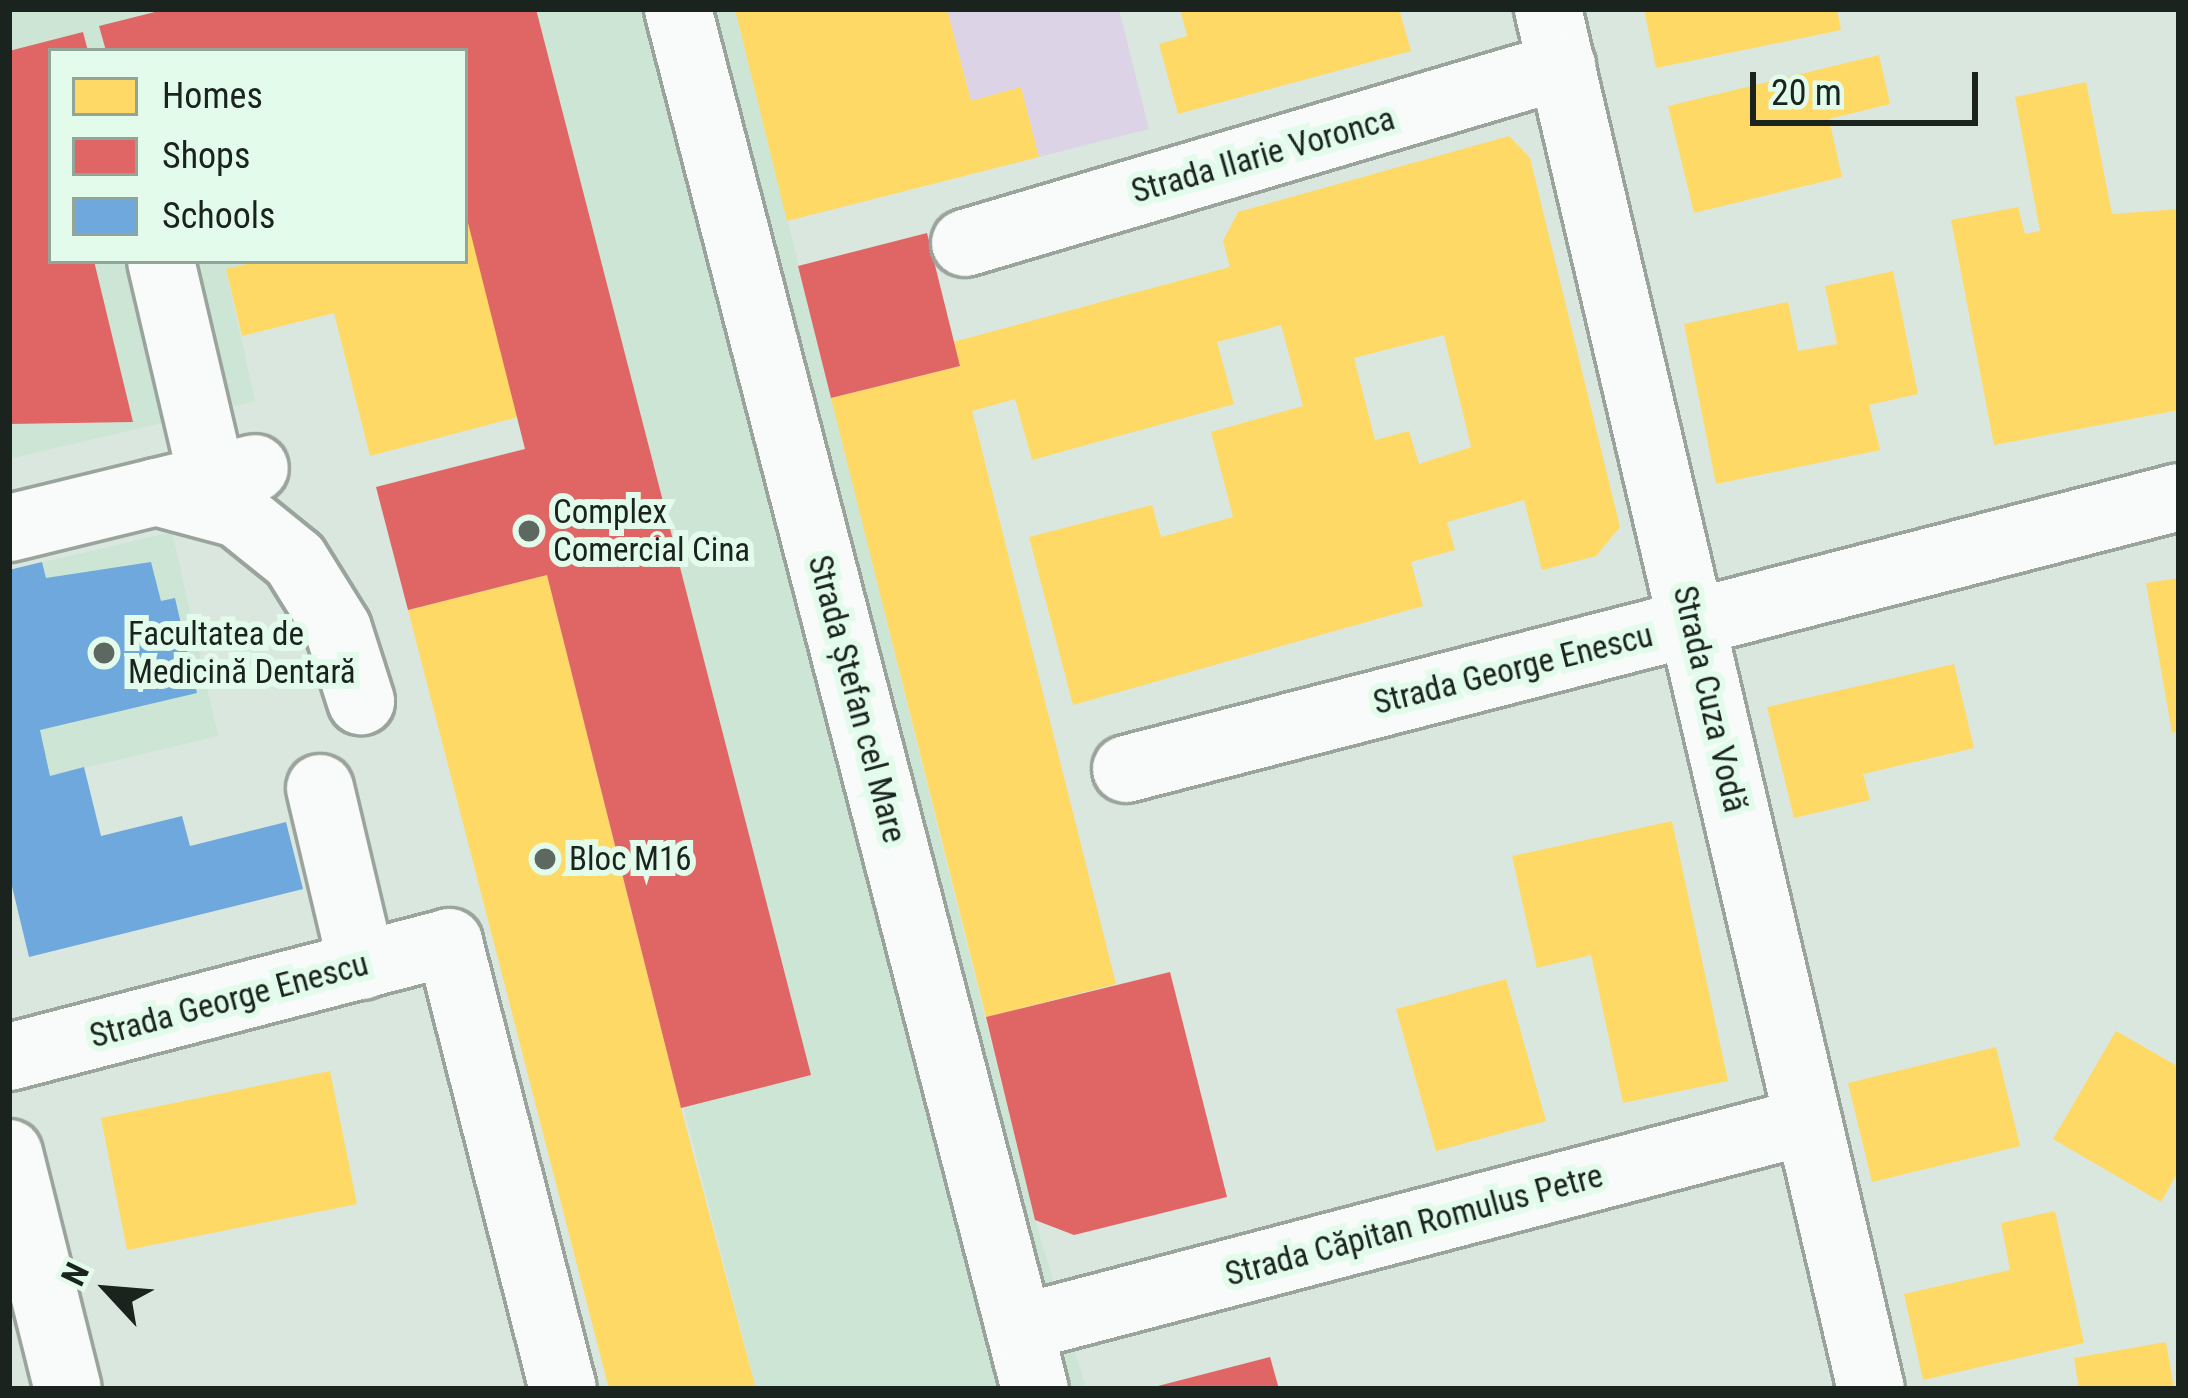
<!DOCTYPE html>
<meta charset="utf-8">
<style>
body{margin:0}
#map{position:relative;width:2188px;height:1398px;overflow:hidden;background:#dae7de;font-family:"Roboto Condensed",sans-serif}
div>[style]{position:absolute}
.built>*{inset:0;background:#cde5d5}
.green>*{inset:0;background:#ddd3e6}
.homes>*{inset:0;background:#ffd966}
.shops>*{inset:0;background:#e06666}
.schools>*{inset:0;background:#6fa8dc}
.roads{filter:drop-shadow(3px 0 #9aa49d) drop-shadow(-3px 0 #9aa49d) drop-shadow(0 3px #9aa49d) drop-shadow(0 -3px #9aa49d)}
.minor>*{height:66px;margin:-33px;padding:0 33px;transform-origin:33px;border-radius:33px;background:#f9fbfa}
.dots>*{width:33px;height:33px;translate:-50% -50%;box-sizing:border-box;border:6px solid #e2fbea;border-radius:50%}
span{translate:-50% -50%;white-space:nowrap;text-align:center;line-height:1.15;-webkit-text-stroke:12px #e2fbea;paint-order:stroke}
.street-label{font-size:33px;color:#1a231d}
.poi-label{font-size:33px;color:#1a231d}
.left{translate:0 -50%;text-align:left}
.frame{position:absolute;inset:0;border:12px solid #1a231d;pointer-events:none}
.legend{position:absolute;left:48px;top:48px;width:420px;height:216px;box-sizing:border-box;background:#e2fbea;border:3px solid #92a598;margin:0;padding:15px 21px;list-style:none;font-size:36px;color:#1a231d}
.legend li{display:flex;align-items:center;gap:24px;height:60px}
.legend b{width:60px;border:3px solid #92a598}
.north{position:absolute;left:48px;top:1230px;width:120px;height:120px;-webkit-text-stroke:9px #e2fbea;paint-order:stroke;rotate:296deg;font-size:33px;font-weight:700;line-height:48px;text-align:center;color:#1a231d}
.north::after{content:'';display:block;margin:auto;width:42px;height:54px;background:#1a231d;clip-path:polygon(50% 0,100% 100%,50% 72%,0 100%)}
.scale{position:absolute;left:1750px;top:72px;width:228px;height:54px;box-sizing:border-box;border:6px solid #1a231d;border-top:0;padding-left:15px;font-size:36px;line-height:42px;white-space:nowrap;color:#1a231d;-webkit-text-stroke:9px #e2fbea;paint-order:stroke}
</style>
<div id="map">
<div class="built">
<i style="clip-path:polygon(9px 9px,735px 9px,1035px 1220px,1086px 1389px,756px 1389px,547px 576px,408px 610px,376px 487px,525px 448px,465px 211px,465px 51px,51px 51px,51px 261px,259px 261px,226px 270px,255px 401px,9px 459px)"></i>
<i style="clip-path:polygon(172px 532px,218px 736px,9px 786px,9px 570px)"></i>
</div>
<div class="green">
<i style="clip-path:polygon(947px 9px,1119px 9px,1149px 129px,1039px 157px,1021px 87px,971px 101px)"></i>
</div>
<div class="homes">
<i style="clip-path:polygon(735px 9px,947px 9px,971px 101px,1021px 87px,1039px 157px,787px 221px)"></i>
<i style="clip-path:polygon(1180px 9px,1399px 9px,1411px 51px,1178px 114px,1159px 44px,1187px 36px)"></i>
<i style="clip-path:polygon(1644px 9px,1837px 9px,1841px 30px,1656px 68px)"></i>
<i style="clip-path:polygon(1879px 55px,1890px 104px,1829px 119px,1842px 177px,1694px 213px,1668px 106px)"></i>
<i style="clip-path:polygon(2086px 82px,2112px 214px,2179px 209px,2179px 410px,1994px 445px,1951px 220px,2018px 207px,2025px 234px,2040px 231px,2015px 97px)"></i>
<i style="clip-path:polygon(evenodd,1509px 136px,1530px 158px,1620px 527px,1596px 556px,1542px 570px,1524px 500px,1447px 522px,1455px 550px,1411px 562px,1423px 606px,1073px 705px,1029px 537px,1152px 505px,1161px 537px,1233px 517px,1211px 432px,1303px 406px,1281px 325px,1217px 342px,1234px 404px,1032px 460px,1015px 399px,972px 411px,1116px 984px,986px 1017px,831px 398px,960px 366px,953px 342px,1230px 267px,1223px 241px,1238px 212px,1509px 136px,1444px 335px,1471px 447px,1419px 464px,1409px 431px,1375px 440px,1354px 358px,1444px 335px)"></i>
<i style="clip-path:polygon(467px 217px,518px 417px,370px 456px,334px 313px,242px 336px,226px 269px,259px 261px,465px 261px)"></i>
<i style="clip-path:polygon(1893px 271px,1918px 394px,1869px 405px,1880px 450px,1716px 484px,1684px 324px,1788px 302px,1798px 351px,1837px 344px,1825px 286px)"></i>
<i style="clip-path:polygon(547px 575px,681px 1108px,756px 1389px,609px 1389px,408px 610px)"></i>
<i style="clip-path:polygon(2179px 578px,2179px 731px,2172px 733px,2146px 583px)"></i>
<i style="clip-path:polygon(1954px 664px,1974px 748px,1863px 774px,1870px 800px,1794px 818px,1767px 707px)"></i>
<i style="clip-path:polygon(1672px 821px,1728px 1081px,1623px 1103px,1591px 955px,1537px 968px,1512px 856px)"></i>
<i style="clip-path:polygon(1506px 979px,1546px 1121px,1436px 1151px,1396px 1009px)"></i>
<i style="clip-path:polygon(2116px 1031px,2179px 1067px,2179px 1170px,2161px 1202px,2053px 1139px)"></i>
<i style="clip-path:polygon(1996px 1047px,2020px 1146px,1872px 1182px,1848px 1083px)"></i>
<i style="clip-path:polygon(330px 1071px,357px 1204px,127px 1250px,101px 1118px)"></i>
<i style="clip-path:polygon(2055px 1211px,2084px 1343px,1923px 1380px,1904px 1294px,2010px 1270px,2001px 1223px)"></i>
<i style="clip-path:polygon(2166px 1342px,2174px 1389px,2079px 1389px,2074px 1358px)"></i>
</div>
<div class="shops">
<i style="clip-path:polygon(167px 9px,536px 9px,811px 1075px,681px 1108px,547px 575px,408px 610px,376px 487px,525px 449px,465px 211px,465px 51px,106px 51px,99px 26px)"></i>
<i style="clip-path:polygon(83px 32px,88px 51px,51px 51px,51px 261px,94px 261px,133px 422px,9px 424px,9px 51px)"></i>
<i style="clip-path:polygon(927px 233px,960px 366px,831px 398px,798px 266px)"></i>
<i style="clip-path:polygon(1170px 972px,1227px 1197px,1074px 1235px,1035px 1220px,986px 1017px)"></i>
<i style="clip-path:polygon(1270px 1357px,1279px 1389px,1154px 1389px,1154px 1387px)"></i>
</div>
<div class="schools">
<i style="clip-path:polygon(42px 562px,46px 578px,151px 562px,161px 601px,175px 598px,197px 693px,40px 730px,50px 776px,84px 767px,101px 836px,182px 816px,190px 846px,286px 822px,303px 889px,29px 957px,9px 874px,9px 570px)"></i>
</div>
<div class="roads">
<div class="minor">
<i style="left:678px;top:9px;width:1425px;rotate:75.5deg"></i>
<i style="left:1548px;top:9px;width:1417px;rotate:76.83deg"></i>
<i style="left:965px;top:243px;width:623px;rotate:-16.51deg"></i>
<i style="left:161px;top:261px;width:223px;rotate:76.8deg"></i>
<i style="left:156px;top:492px;width:85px;rotate:15deg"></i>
<i style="left:238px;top:514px;width:73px;rotate:38.9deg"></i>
<i style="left:295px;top:560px;width:81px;rotate:58.1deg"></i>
<i style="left:338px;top:629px;width:76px;rotate:72.3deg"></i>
<i style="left:9px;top:528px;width:253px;rotate:-13.7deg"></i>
<i style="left:1126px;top:769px;width:1088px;rotate:-14.48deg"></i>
<i style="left:320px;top:788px;width:183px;rotate:76.7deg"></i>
<i style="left:9px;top:1057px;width:455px;rotate:-14.6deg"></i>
<i style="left:449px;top:942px;width:461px;rotate:75.7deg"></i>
<i style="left:9px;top:1153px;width:243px;rotate:76deg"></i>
<i style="left:1020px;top:1328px;width:815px;rotate:-14.72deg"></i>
</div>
</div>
<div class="dots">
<i style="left:529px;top:531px;background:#5d6861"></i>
<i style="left:104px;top:653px;background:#5d6861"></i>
<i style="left:545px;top:859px;background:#5d6861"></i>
</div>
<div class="street-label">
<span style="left:1263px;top:155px;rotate:-16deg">Strada Ilarie Voronca</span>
<span style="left:1513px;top:669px;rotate:-14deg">Strada George Enescu</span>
<span style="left:857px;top:699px;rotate:75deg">Strada Ștefan cel Mare</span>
<span style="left:1710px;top:699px;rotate:77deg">Strada Cuza Vodă</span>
<span style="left:229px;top:1000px;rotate:-15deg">Strada George Enescu</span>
<span style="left:1414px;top:1225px;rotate:-15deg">Strada Căpitan Romulus Petre</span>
</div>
<div class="poi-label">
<span class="left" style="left:553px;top:531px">Complex<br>Comercial Cina</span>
<span class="left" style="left:128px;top:653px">Facultatea de<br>Medicină Dentară</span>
<span class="left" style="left:569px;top:859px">Bloc M16</span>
</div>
<div class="frame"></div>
<ul class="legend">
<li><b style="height:33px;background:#ffd966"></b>Homes</li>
<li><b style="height:33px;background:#e06666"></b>Shops</li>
<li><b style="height:33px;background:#6fa8dc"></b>Schools</li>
</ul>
<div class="north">N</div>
<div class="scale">20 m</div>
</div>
